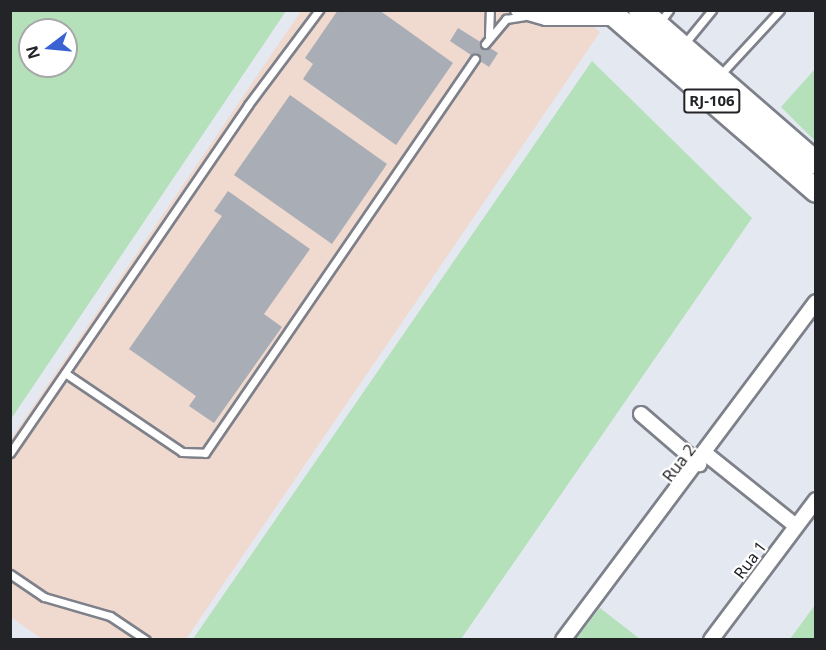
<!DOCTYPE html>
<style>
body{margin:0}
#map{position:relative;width:826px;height:650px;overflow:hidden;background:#e4e8f1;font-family:"Noto Sans",sans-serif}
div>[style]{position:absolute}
.medical>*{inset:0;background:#f0d9ce}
.green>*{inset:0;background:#b4e0ba}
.building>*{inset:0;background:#a9adb6}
.roads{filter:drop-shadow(2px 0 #7e818a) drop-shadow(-2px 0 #7e818a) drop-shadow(0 2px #7e818a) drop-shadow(0 -2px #7e818a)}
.service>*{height:7px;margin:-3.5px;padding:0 3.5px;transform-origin:3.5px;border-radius:3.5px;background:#fff}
.minor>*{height:14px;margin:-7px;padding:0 7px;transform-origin:7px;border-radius:7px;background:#fff}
.trunk>*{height:22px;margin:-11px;padding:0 11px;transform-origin:11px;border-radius:11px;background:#fff}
span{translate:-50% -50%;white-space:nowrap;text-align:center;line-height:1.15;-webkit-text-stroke:4.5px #fff;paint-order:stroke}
.shield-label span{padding:2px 4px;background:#fff;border:2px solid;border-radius:4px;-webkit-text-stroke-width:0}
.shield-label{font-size:15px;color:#232428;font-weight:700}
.street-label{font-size:16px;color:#232428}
.frame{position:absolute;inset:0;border:12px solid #232428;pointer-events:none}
.north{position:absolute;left:18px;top:18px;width:60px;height:60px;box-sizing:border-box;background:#fff;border:2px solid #a7a7a9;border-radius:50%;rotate:254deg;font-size:16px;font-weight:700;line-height:24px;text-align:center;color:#232428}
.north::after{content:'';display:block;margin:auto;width:21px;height:27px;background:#3b62d3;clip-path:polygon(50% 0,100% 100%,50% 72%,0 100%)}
</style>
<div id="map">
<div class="medical">
<i style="clip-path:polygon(301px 11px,574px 11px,600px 32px,186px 639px,42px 639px,11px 617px,11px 439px)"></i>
</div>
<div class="green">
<i style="clip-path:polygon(evenodd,11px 10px,286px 11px,11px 419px,10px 11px,11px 10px,30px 30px,66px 30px,66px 66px,30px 66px,30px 30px)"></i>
<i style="clip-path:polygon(592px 61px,752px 218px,461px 639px,193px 639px)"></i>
<i style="clip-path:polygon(815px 69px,815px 141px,781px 107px)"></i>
<i style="clip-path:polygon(815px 605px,815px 639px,790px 639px)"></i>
<i style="clip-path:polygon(600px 608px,640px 639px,576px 639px)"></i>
</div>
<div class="building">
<i style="clip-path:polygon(338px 10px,379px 10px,453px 63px,396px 145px,303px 79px,313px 64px,305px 58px)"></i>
<i style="clip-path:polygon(458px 28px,498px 53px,489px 67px,450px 41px)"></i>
<i style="clip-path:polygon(290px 95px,387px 164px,332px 244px,234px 175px)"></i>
<i style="clip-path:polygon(228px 191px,310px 249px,264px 314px,282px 327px,214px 423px,189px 406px,196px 396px,129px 349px,222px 216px,214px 211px)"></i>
</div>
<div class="roads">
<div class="service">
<i style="left:660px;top:22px;width:15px;rotate:-53deg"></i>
<i style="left:489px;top:36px;width:26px;rotate:-88deg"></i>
<i style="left:685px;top:43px;width:43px;rotate:-50.7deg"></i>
<i style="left:485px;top:44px;width:33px;rotate:-50deg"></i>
<i style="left:506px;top:19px;width:18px;rotate:-9deg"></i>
<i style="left:721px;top:74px;width:87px;rotate:-47.3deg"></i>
<i style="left:65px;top:373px;width:141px;rotate:34deg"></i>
<i style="left:182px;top:452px;width:23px;rotate:2deg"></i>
<i style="left:205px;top:453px;width:478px;rotate:-55.6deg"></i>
<i style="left:10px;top:453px;width:422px;rotate:-55.6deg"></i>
<i style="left:248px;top:105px;width:119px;rotate:-53.2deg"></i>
<i style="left:10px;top:574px;width:41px;rotate:34.1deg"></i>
<i style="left:44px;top:597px;width:69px;rotate:16.1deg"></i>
<i style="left:110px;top:616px;width:43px;rotate:33.7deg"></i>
</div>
<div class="minor">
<i style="left:518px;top:10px;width:29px;rotate:16deg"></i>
<i style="left:546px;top:18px;width:70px"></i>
<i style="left:641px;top:414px;width:77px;rotate:40.8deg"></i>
<i style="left:706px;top:454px;width:115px;rotate:38.7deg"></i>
<i style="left:563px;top:640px;width:422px;rotate:-53.2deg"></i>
<i style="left:711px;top:640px;width:175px;rotate:-53.1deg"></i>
</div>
<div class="trunk">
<i style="left:608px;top:10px;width:276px;rotate:41deg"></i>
<i style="left:640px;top:10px;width:233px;rotate:41deg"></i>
</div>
</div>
<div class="shield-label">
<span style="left:712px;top:101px">RJ-106</span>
</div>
<div class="street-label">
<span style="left:679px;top:463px;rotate:-52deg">Rua 2</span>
<span style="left:750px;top:560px;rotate:-53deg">Rua 1</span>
</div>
<div class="frame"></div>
<div class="north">N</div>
</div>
